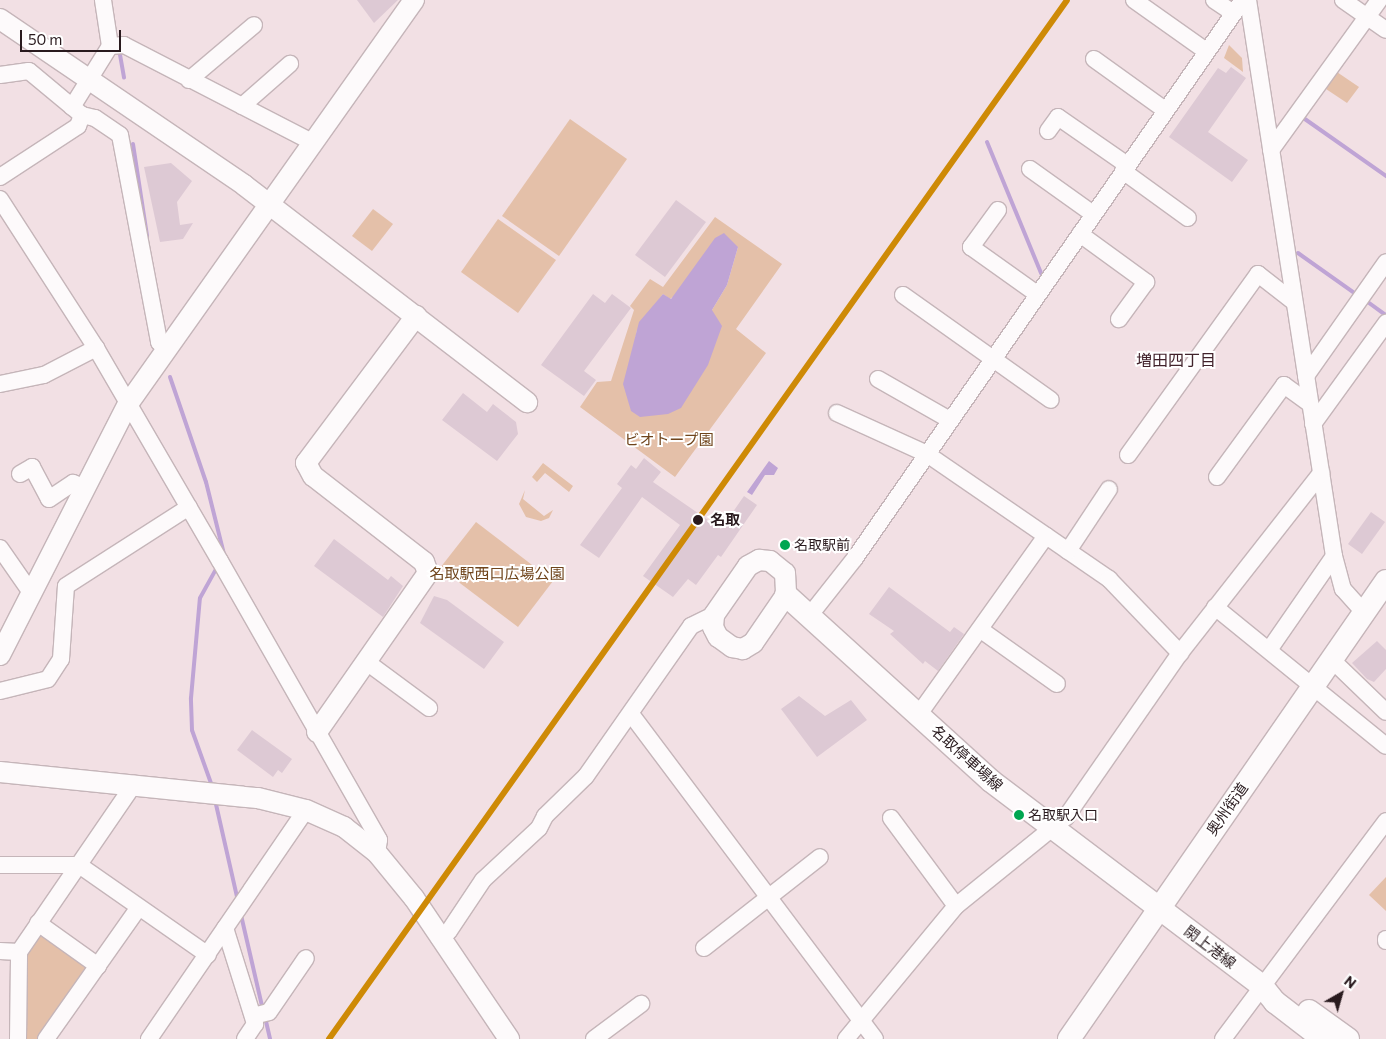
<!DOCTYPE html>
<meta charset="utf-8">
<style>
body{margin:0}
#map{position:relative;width:1386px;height:1039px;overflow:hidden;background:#f2e0e4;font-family:Commissioner,"Noto Sans JP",sans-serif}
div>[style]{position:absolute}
.green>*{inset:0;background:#e4c0a9}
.water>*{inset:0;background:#bfa4d5}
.stream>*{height:4px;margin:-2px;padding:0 2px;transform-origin:2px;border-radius:2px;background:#bfa4d5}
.building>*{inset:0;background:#ddc9d4}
.roads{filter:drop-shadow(1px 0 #c5b5b9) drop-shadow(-1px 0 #c5b5b9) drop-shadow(0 1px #c5b5b9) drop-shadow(0 -1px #c5b5b9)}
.minor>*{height:16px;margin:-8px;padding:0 8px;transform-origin:8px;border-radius:8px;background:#fdfafb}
.tertiary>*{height:20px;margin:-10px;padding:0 10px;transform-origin:10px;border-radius:10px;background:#fdfafb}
.secondary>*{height:22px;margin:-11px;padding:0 11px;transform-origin:11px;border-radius:11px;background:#fdfafb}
.rail-1>*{height:6px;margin:-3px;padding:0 3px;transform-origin:3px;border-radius:3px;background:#ce8a06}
.dots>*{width:14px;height:14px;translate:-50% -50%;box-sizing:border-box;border:2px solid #fff;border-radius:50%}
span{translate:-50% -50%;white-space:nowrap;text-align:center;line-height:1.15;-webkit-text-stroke:4px #fff;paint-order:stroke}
.bus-label{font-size:14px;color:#291a1e}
.left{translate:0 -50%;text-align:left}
.park-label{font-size:15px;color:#6f441b}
.stop-label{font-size:15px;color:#291a1e;font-weight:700}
.street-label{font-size:15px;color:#291a1e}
.neighbourhood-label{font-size:16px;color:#41222b}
.north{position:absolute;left:1316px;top:969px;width:50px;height:50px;-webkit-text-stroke:4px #fff;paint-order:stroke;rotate:38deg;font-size:14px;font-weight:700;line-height:20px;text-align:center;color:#291a1e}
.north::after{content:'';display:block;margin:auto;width:18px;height:22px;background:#291a1e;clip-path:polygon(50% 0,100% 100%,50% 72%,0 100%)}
.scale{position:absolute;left:20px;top:30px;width:101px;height:22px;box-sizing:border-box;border:2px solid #291a1e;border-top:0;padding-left:6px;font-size:15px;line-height:18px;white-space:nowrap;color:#291a1e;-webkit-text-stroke:4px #fff;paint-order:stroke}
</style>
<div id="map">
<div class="green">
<i style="clip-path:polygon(1229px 45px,1242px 58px,1243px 72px,1224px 58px)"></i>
<i style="clip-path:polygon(1331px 68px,1359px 87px,1347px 103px,1320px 85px)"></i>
<i style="clip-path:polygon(570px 119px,627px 159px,559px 256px,502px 216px)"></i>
<i style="clip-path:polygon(373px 209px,393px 224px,372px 251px,352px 236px)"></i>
<i style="clip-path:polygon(evenodd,715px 217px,782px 264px,736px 329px,766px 353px,675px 477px,580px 407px,597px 382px,611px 381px,634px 310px,630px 306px,650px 279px,663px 287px,715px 217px,738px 247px,727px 285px,712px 310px,634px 345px,637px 330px,663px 294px,670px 299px,738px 247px)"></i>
<i style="clip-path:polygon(498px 219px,556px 260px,518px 313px,461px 272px)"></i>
<i style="clip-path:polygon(543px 463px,573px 486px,569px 492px,545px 473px,537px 482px,532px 477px)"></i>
<i style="clip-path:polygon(525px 490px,523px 499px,544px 516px,553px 510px,549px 518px,541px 521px,526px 517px,519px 504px)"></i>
<i style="clip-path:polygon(476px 522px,553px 581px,518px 627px,440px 568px)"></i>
<i style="clip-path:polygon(1386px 877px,1386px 911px,1369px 895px)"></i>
<i style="clip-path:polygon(45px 934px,85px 963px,88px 971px,40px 1039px,25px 1039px,24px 954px,38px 935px)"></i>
</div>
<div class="water">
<i style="clip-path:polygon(724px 233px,738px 247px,727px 285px,712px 310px,722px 326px,708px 365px,681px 408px,668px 414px,640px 417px,631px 411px,623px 384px,639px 322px,663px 294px,671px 299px,715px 238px)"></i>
<i style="clip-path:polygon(769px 461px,778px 468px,774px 475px,765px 475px,752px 495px,747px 492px)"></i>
</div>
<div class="stream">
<i style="left:119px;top:49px;width:29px;rotate:80deg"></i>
<i style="left:1302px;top:117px;width:103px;rotate:35.1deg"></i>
<i style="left:987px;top:142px;width:142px;rotate:67.6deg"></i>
<i style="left:133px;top:144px;width:93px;rotate:81.3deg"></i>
<i style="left:1298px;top:253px;width:72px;rotate:35.4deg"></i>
<i style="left:1365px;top:300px;width:26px;rotate:36deg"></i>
<i style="left:170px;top:377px;width:111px;rotate:71.1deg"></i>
<i style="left:206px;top:482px;width:78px;rotate:76deg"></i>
<i style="left:212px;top:786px;width:59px;rotate:-109.7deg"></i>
<i style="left:192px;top:730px;width:32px;rotate:-92deg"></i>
<i style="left:191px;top:698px;width:100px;rotate:-84.9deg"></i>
<i style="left:200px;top:598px;width:35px;rotate:-61deg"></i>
<i style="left:215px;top:800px;width:104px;rotate:77.2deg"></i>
<i style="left:241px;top:915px;width:98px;rotate:77deg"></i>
<i style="left:265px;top:1017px;width:23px;rotate:77deg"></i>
</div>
<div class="building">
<i style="clip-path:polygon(357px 0,398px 0,374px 23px)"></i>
<i style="clip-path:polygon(1231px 67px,1246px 78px,1208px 132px,1248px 160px,1232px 182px,1169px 137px,1218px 68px,1226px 73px)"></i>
<i style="clip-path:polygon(171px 163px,192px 181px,177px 202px,180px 225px,193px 223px,183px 239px,160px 242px,144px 167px)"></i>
<i style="clip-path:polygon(676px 200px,706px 222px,665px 277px,635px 255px)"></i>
<i style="clip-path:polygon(593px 294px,605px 303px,612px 294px,631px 308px,584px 371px,596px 380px,584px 396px,541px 365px)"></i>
<i style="clip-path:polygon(463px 393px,487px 412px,493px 404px,516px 422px,518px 434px,497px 461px,442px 420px)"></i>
<i style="clip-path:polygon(644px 458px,661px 472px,653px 482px,721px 529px,744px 496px,757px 505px,721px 557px,718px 555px,696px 585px,688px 579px,673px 597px,643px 576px,680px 525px,642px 497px,599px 558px,580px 545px,622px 488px,617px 484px,623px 476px,631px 465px,636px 469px)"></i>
<i style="clip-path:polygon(1371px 512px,1385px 522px,1362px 554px,1348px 544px)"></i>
<i style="clip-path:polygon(334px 539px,388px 580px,391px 576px,403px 586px,383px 617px,314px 566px)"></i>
<i style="clip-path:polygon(889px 587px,950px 632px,954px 627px,964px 634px,938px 671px,925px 661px,923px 664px,890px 634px,894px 631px,869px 614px)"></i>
<i style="clip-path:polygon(434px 596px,447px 600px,504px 642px,484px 669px,420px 623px)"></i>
<i style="clip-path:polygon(1377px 641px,1386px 650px,1386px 669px,1374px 682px,1367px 679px,1352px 663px)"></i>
<i style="clip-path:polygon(799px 696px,825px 716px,851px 700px,867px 720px,817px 757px,781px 709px)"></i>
<i style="clip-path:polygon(252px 730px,292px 759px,282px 773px,278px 770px,273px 777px,237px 750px)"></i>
</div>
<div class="roads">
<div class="minor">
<i style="left:1134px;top:0;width:88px;rotate:35.3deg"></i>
<i style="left:1214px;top:0;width:23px;rotate:34deg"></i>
<i style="left:1248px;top:0;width:563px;rotate:81.21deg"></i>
<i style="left:1334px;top:556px;width:34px;rotate:75deg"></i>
<i style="left:1343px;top:589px;width:31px;rotate:48deg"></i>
<i style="left:1343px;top:0;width:52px;rotate:34.9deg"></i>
<i style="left:110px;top:46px;width:14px;rotate:-4deg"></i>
<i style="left:124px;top:45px;width:214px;rotate:27.3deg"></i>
<i style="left:1094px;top:59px;width:87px;rotate:35.7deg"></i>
<i style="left:0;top:75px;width:29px;rotate:-8deg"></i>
<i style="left:29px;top:71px;width:69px;rotate:39.7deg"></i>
<i style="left:82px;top:115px;width:13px;rotate:13deg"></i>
<i style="left:95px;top:118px;width:30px;rotate:34deg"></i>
<i style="left:120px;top:135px;width:211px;rotate:79.3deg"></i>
<i style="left:159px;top:342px;width:11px;rotate:38deg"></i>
<i style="left:189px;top:80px;width:85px;rotate:-40.2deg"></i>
<i style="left:242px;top:106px;width:64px;rotate:-41.2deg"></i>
<i style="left:72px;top:107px;width:72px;rotate:-58.1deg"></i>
<i style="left:110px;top:46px;width:47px;rotate:-98.7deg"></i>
<i style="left:1048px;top:131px;width:17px;rotate:-54deg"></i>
<i style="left:1058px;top:117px;width:84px;rotate:34.8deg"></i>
<i style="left:1271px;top:150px;width:185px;rotate:-54.2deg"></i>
<i style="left:1030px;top:169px;width:77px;rotate:35.5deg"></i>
<i style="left:1123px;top:171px;width:80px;rotate:35.9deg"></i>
<i style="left:0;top:177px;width:93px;rotate:-33.2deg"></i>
<i style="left:78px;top:126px;width:12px;rotate:-70deg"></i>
<i style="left:0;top:199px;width:177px;rotate:57.2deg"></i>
<i style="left:96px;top:348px;width:246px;rotate:59.8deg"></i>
<i style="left:220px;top:561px;width:321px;rotate:60.3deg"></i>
<i style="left:379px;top:840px;width:13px;rotate:99deg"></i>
<i style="left:998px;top:210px;width:46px;rotate:126.1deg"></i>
<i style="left:971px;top:247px;width:81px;rotate:35.5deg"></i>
<i style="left:1080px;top:234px;width:82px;rotate:36deg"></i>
<i style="left:1146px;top:282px;width:46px;rotate:126.1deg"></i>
<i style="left:903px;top:295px;width:181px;rotate:35.4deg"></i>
<i style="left:1306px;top:376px;width:139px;rotate:-54.9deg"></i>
<i style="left:878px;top:379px;width:83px;rotate:29.7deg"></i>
<i style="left:0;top:384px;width:45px;rotate:-11.6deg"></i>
<i style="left:44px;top:375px;width:59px;rotate:-27.4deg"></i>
<i style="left:837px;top:413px;width:99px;rotate:24.5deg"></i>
<i style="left:927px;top:454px;width:221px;rotate:34.5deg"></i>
<i style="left:1109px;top:579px;width:103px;rotate:46.2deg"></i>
<i style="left:1313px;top:424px;width:125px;rotate:-54.1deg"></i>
<i style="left:1128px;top:455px;width:223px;rotate:-54.3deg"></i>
<i style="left:1258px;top:274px;width:46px;rotate:37.9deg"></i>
<i style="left:20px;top:474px;width:14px;rotate:-30deg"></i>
<i style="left:32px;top:467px;width:36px;rotate:62deg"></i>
<i style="left:49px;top:499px;width:29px;rotate:-34deg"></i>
<i style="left:73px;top:483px;width:14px;rotate:21deg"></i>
<i style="left:1217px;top:477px;width:114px;rotate:-53.9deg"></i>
<i style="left:1284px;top:385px;width:32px;rotate:36deg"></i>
<i style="left:0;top:548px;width:56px;rotate:55.2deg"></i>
<i style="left:1068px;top:551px;width:74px;rotate:-56.5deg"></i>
<i style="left:1215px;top:607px;width:220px;rotate:39.1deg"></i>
<i style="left:810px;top:615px;width:73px;rotate:-51.7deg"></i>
<i style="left:855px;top:558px;width:680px;rotate:-55.19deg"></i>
<i style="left:981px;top:630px;width:93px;rotate:35.4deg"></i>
<i style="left:1269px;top:650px;width:114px;rotate:-55.3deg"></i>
<i style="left:1331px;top:659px;width:76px;rotate:43.9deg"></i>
<i style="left:368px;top:663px;width:76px;rotate:36.4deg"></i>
<i style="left:0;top:691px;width:49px;rotate:-14deg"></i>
<i style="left:48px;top:679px;width:24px;rotate:-57deg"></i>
<i style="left:61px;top:659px;width:73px;rotate:-86.1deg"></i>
<i style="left:66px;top:586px;width:146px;rotate:-32.7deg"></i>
<i style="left:631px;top:714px;width:406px;rotate:53.1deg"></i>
<i style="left:919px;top:714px;width:219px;rotate:-54.5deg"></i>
<i style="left:891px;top:818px;width:109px;rotate:53.5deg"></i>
<i style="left:0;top:865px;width:79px"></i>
<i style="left:79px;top:865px;width:157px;rotate:34.9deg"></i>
<i style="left:38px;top:923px;width:74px;rotate:35.6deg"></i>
<i style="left:225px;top:928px;width:101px;rotate:72.6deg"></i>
<i style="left:255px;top:1024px;width:18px;rotate:124deg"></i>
<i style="left:439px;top:938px;width:12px;rotate:-35deg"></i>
<i style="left:449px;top:931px;width:61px;rotate:-56.3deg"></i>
<i style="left:483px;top:880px;width:76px;rotate:-42.9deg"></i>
<i style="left:539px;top:828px;width:13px;rotate:-63deg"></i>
<i style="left:545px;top:816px;width:57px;rotate:-44.3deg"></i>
<i style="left:586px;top:776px;width:183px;rotate:-55deg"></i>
<i style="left:691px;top:626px;width:25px;rotate:-26deg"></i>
<i style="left:1386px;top:939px;width:2px;rotate:90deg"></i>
<i style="left:704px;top:948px;width:147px;rotate:-38.1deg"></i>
<i style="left:0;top:951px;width:19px;rotate:3deg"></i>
<i style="left:253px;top:1016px;width:16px;rotate:-14deg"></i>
<i style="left:269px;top:1012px;width:65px;rotate:-55.6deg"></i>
<i style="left:18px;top:1039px;width:87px;rotate:-89.3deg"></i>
<i style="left:19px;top:952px;width:204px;rotate:-55.6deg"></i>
<i style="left:46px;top:1039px;width:161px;rotate:-54.8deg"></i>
<i style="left:149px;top:1039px;width:278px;rotate:-55.6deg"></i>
<i style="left:594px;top:1039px;width:59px;rotate:-36.7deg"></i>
<i style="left:846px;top:1039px;width:173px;rotate:-50.4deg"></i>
<i style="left:956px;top:906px;width:141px;rotate:-39deg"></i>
<i style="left:1066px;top:817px;width:200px;rotate:-55.2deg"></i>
<i style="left:1180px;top:653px;width:229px;rotate:-51.9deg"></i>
<i style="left:1223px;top:1039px;width:272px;rotate:-53.2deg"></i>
</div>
<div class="tertiary">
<i style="left:0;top:19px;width:295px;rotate:34.2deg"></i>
<i style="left:244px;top:185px;width:357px;rotate:37.5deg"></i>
<i style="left:759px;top:560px;width:11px;rotate:5deg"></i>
<i style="left:770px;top:561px;width:19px;rotate:39deg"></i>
<i style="left:785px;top:573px;width:22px;rotate:87deg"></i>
<i style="left:786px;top:595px;width:58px;rotate:124.5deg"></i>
<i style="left:753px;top:643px;width:12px;rotate:149deg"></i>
<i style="left:743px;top:649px;width:11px;rotate:-170deg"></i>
<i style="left:732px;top:647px;width:17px;rotate:-144deg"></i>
<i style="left:718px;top:637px;width:11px;rotate:-117deg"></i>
<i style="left:713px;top:627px;width:12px;rotate:-85deg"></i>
<i style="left:714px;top:615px;width:60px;rotate:-55.2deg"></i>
<i style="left:748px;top:566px;width:13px;rotate:-29deg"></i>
<i style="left:0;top:655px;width:282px;rotate:-63deg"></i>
<i style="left:128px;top:404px;width:495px;rotate:-54.7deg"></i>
<i style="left:317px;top:732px;width:194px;rotate:-55.1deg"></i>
<i style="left:428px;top:573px;width:12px;rotate:-110deg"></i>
<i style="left:424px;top:562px;width:140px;rotate:-142.2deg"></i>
<i style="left:313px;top:476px;width:15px;rotate:-118deg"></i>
<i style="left:306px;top:463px;width:184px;rotate:-53.2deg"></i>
<i style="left:0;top:772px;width:259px;rotate:5.8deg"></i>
<i style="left:258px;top:798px;width:49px;rotate:14deg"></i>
<i style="left:306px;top:810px;width:42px;rotate:24.1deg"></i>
<i style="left:344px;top:827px;width:42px;rotate:38.2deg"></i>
<i style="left:377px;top:853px;width:58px;rotate:50.6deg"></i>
<i style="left:414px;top:898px;width:170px;rotate:56deg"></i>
</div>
<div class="secondary">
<i style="left:786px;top:595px;width:277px;rotate:42.2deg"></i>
<i style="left:991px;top:781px;width:340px;rotate:37.1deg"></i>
<i style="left:1262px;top:986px;width:21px;rotate:51deg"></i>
<i style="left:1275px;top:1002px;width:61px;rotate:37.6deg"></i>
<i style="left:1309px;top:1011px;width:48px;rotate:35.7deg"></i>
<i style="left:1069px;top:1039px;width:557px;rotate:-55.31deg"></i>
</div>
</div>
<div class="rail-1">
<i style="left:329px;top:1039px;width:1274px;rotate:-54.61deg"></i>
</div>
<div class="dots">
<i style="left:698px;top:520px;background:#291a1e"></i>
<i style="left:785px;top:545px;background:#00a651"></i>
<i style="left:1019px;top:815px;background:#00a651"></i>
</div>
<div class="bus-label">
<span class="left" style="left:794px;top:545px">名取駅前</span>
<span class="left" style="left:1028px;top:815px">名取駅入口</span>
</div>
<div class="park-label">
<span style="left:669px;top:440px">ビオトープ園</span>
<span style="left:497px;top:574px">名取駅西口広場公園</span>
</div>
<div class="stop-label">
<span class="left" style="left:710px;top:520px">名取</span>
</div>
<div class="street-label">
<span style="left:967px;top:758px;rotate:42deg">名取停車場線</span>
<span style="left:1227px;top:809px;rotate:-55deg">奥州街道</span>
<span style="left:1210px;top:947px;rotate:37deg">閖上港線</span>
</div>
<div class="neighbourhood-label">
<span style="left:1176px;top:360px">増田四丁目</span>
</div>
<div class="north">N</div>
<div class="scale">50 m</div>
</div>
